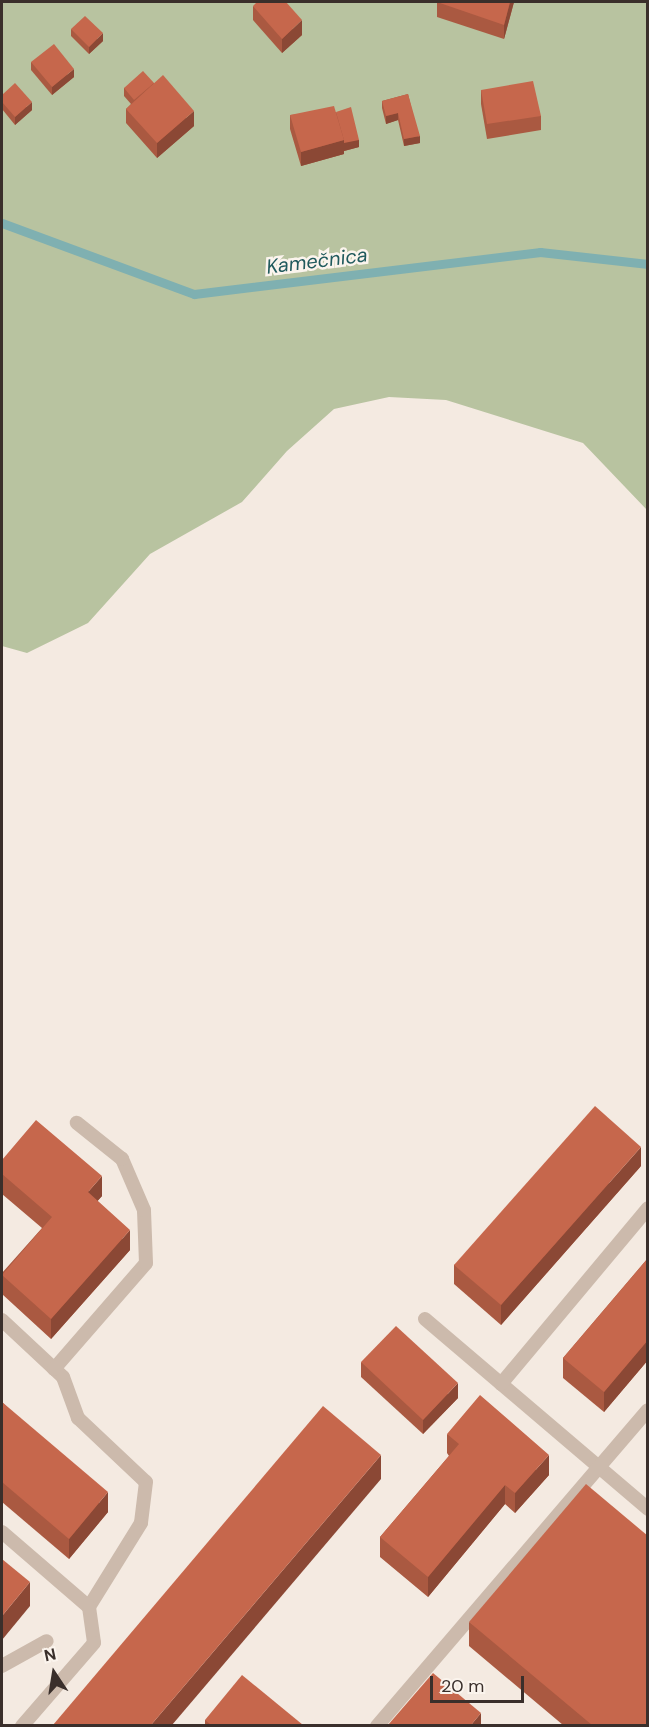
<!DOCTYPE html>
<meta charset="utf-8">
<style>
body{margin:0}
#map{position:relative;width:649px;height:1727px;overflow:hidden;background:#f4eae1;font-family:"DM Sans",sans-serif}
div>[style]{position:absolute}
.green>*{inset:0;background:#b8c3a0}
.stream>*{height:9px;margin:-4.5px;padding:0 4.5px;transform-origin:4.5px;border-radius:4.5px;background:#7fb0b1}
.service>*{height:14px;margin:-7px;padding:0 7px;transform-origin:7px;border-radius:7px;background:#ccbaac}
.wall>*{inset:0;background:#aa5941}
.shaded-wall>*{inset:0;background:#8b4835}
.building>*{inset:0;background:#c6674c}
span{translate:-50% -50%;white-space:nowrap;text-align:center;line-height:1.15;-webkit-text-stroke:5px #fbf4ed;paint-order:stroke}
.water-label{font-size:20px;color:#205a5d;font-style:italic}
.frame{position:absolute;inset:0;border:3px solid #3a2f2b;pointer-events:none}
.north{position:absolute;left:24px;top:1643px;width:60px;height:60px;-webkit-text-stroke:4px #fbf4ed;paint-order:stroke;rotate:348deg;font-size:16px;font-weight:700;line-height:24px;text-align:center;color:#3a2f2b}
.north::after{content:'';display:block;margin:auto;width:21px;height:27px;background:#3a2f2b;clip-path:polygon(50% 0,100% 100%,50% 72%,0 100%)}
.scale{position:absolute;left:430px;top:1676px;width:94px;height:27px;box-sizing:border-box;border:3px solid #3a2f2b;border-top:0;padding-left:8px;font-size:18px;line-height:21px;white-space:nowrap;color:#3a2f2b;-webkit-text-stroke:4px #fbf4ed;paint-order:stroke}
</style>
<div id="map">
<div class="green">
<i style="clip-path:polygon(2px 2px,647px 2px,647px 510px,583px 443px,446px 400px,389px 397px,334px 409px,287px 451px,242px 502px,150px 554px,88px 623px,27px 653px,2px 646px)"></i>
</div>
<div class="stream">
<i style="left:2px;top:223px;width:205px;rotate:20.3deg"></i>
<i style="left:194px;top:294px;width:349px;rotate:-6.9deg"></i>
<i style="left:540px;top:252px;width:109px;rotate:6.3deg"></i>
</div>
<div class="service">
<i style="left:425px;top:1319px;width:293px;rotate:40.4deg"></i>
<i style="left:2px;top:1320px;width:83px;rotate:43.1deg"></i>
<i style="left:63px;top:1377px;width:44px;rotate:69.9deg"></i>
<i style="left:78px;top:1418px;width:93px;rotate:43.3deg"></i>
<i style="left:146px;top:1482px;width:41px;rotate:97deg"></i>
<i style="left:141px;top:1523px;width:99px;rotate:121.8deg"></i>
<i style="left:89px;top:1607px;width:36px;rotate:82deg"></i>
<i style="left:94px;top:1643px;width:110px;rotate:130.9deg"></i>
<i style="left:54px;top:1369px;width:140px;rotate:-49deg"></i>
<i style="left:146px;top:1263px;width:53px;rotate:-92.2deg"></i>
<i style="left:144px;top:1210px;width:56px;rotate:-113.3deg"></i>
<i style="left:122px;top:1159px;width:58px;rotate:-141.3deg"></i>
<i style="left:501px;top:1384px;width:229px;rotate:-50.1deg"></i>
<i style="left:2px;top:1532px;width:115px;rotate:40.8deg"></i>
<i style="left:2px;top:1666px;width:51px;rotate:-29.1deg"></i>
<i style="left:377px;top:1726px;width:416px;rotate:-49.4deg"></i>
</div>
<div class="wall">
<i style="clip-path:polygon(437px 2px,514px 2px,504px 39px,437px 17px)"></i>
<i style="clip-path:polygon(253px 6px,302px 35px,282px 53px,253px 20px)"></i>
<i style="clip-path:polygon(71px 29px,103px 41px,89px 54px,71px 36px)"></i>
<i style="clip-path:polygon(31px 62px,74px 77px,52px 95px,31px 70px)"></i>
<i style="clip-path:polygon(154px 83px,194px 126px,157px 158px,126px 123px,126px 109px,131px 104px,124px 96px,124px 88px)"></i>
<i style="clip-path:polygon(481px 90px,541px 116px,541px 130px,487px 139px,481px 104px)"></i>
<i style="clip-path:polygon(408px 94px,420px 143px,404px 146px,398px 120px,386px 124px,382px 108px,382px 101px)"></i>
<i style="clip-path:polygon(2px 95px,32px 110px,15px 125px,2px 109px)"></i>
<i style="clip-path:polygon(336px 112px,359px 147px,344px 151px,344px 154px,301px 166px,290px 129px,290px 115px)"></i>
<i style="clip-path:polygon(2px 1160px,102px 1196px,97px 1201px,130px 1250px,51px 1339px,2px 1294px,2px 1273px,42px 1228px,2px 1194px)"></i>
<i style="clip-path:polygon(641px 1166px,501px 1325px,454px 1284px,454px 1265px)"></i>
<i style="clip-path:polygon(648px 1258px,648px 1360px,604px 1412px,563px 1378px,563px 1358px)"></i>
<i style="clip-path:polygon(361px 1362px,458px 1398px,423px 1434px,361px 1377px)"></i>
<i style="clip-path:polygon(2px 1402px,108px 1512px,69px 1559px,2px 1502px)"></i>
<i style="clip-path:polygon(447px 1434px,549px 1475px,515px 1513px,505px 1504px,428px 1597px,380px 1557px,380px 1537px,449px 1456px,447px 1453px)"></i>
<i style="clip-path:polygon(469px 1622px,648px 1725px,563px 1725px,469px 1646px)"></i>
<i style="clip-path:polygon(205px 1720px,303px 1725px,205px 1725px)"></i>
</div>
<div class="shaded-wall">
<i style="clip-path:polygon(510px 2px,514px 2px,504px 39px,504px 25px)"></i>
<i style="clip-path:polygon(302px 20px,302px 35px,282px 53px,282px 39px)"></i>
<i style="clip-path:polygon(103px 33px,103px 41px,89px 54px,89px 47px)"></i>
<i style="clip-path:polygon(74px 69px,74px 77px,52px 95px,52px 87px)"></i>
<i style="clip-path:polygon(32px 102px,32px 110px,15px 125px,15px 117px)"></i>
<i style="clip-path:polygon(194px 111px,194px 126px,157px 158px,157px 143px)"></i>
<i style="clip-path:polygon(398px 113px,398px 120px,386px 124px,386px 116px)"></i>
<i style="clip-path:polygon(420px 136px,420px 143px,404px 146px,404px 139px)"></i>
<i style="clip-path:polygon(344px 140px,359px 140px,359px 147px,344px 151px,344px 154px,301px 166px,301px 152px)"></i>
<i style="clip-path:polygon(641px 1147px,641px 1166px,501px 1325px,501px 1305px)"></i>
<i style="clip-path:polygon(102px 1176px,102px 1196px,88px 1212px,88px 1192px)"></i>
<i style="clip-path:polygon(130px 1230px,130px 1250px,51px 1339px,51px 1319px)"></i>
<i style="clip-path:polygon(648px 1340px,648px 1360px,604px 1412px,604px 1392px)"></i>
<i style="clip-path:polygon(458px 1383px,458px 1398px,423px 1434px,423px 1420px)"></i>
<i style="clip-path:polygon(381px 1455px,381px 1479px,172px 1725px,151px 1725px)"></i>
<i style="clip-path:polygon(549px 1455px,549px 1475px,515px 1513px,515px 1493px)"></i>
<i style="clip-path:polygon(505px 1485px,505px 1504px,428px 1597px,428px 1577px)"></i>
<i style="clip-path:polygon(108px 1492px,108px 1512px,69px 1559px,69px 1539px)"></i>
<i style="clip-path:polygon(30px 1582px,30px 1606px,2px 1640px,2px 1616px)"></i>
<i style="clip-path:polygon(481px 1713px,481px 1725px,471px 1725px)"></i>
</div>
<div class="building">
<i style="clip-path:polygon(257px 2px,286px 2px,302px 20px,282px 39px,253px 6px)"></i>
<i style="clip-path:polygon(437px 2px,510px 2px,504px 25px)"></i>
<i style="clip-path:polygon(85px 16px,103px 33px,89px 47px,71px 29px)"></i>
<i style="clip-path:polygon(54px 44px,74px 69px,52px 87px,31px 62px)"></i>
<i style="clip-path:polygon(143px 71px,154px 83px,134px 100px,124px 88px)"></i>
<i style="clip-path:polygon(163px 75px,194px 111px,157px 143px,126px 109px)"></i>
<i style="clip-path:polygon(533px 81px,541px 116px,487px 124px,481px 90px)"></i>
<i style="clip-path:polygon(15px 83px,32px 102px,15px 117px,2px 102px,2px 95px)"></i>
<i style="clip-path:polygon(408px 94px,420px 136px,404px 139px,398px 113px,386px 116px,382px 101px)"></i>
<i style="clip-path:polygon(334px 106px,344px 140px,301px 152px,290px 115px)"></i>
<i style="clip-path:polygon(351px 107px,359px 140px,344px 143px,344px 140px,336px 112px)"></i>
<i style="clip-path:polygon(595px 1106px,641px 1147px,501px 1305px,454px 1265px)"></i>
<i style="clip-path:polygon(36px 1120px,102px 1176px,88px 1192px,130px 1230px,51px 1319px,2px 1275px,52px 1217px,2px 1174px,2px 1160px)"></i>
<i style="clip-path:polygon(648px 1258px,648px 1340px,604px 1392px,563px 1358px)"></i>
<i style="clip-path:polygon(396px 1326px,458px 1383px,423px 1420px,361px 1362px)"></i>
<i style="clip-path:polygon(480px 1395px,549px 1455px,515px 1493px,505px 1485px,428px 1577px,380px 1537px,459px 1444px,447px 1434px)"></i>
<i style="clip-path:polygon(2px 1402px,108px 1492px,69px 1539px,2px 1482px)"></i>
<i style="clip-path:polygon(323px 1406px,381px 1455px,151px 1725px,53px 1725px)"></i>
<i style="clip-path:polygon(586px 1484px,648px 1536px,648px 1725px,592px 1725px,469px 1622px)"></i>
<i style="clip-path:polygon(2px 1559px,30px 1582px,2px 1616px)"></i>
<i style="clip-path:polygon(433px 1673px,481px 1713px,471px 1725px,388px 1725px)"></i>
<i style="clip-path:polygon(242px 1675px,303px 1725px,211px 1725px,205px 1720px)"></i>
</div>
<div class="water-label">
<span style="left:317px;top:261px;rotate:-7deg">Kamečnica</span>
</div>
<div class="frame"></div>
<div class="north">N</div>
<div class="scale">20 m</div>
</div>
